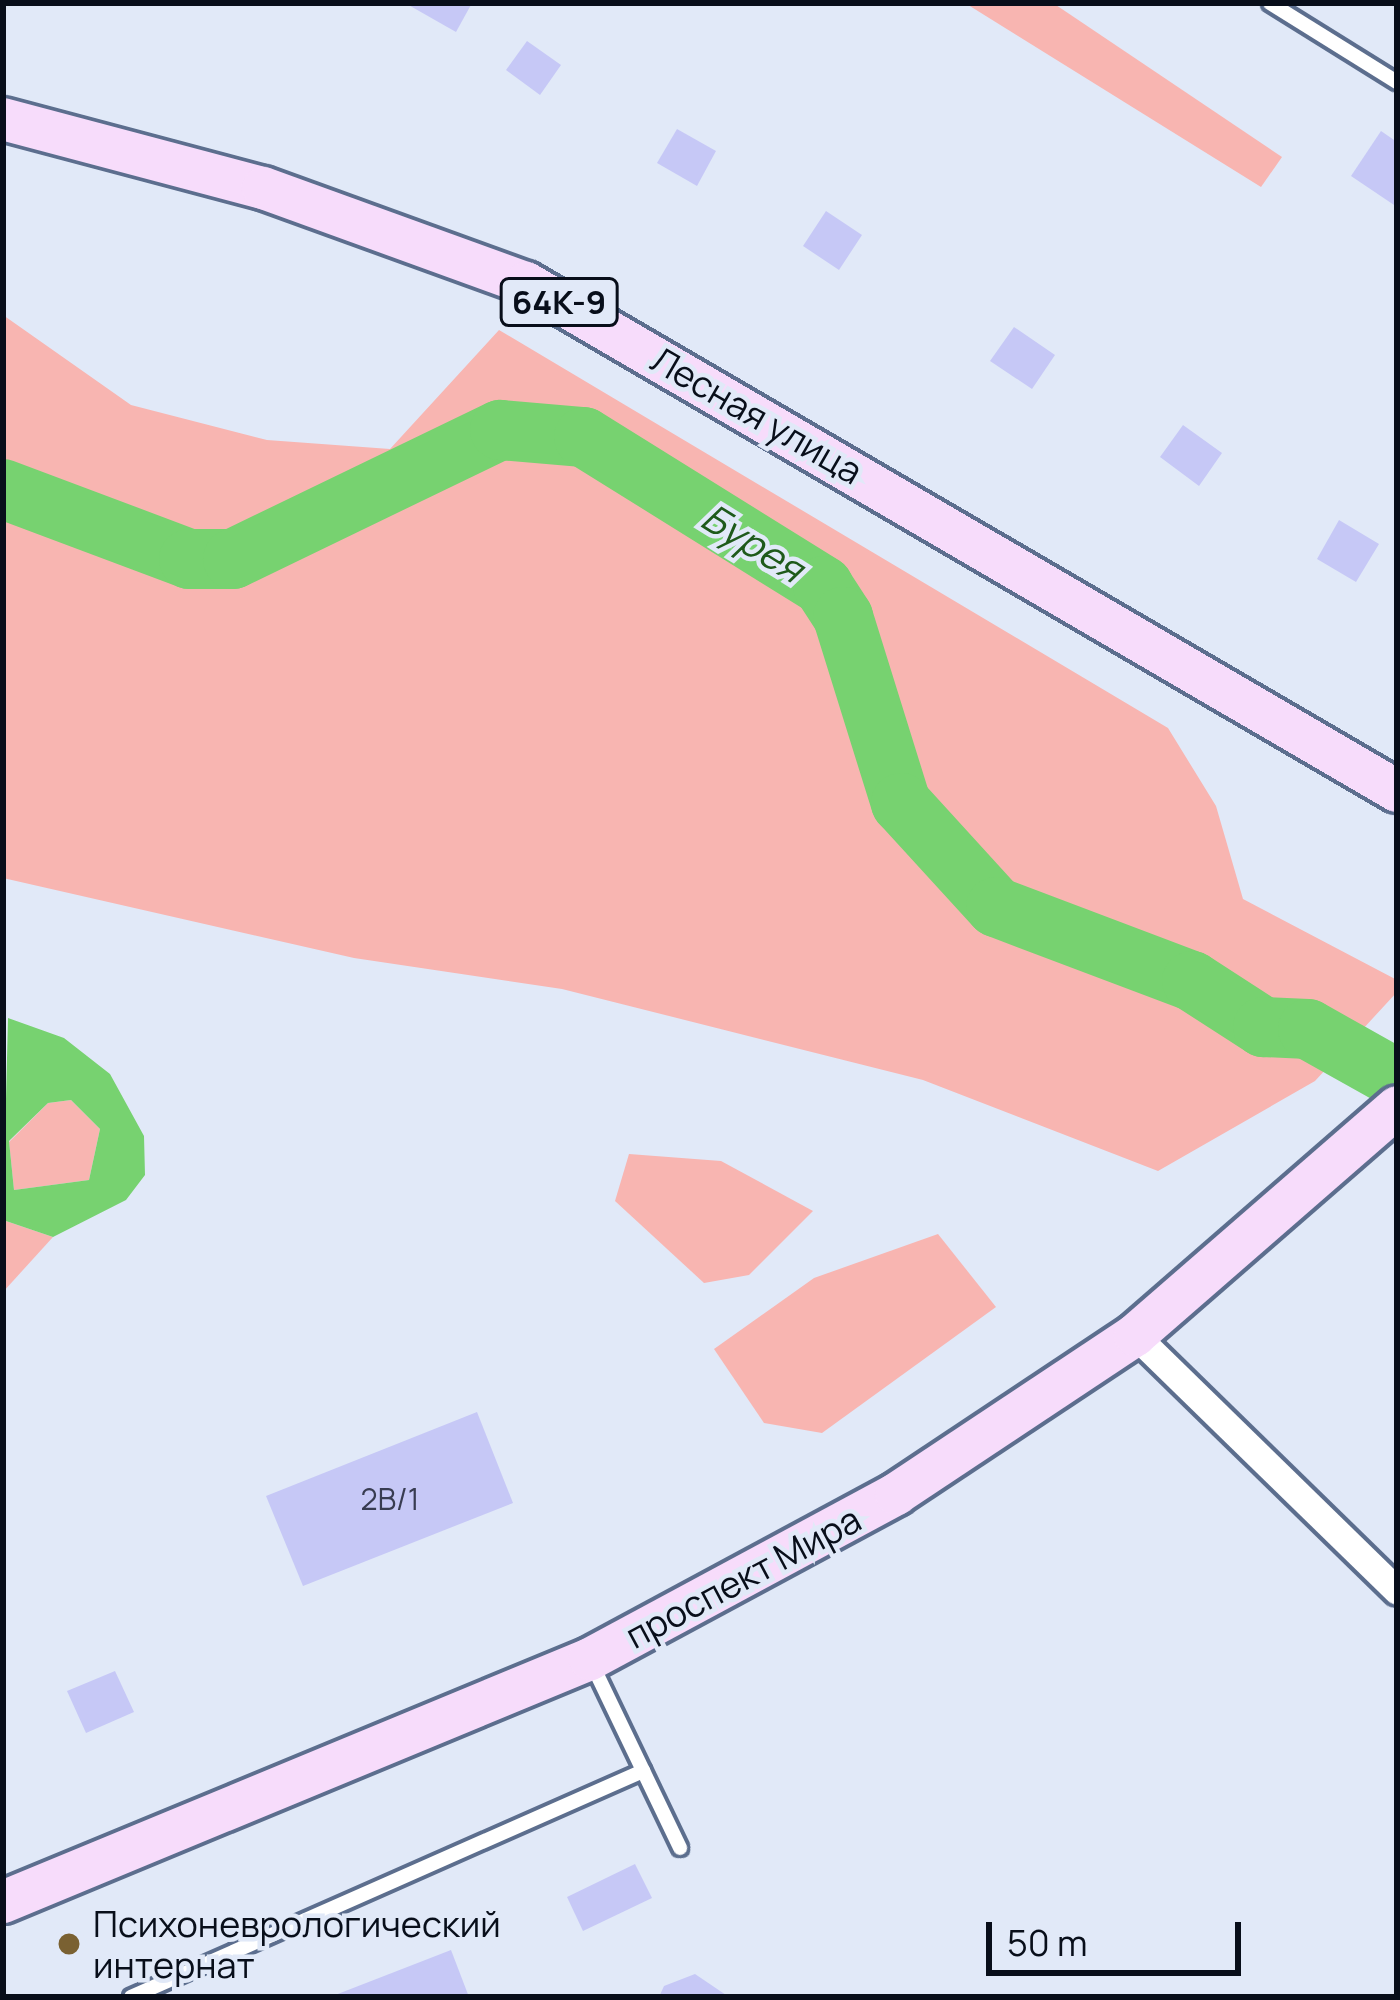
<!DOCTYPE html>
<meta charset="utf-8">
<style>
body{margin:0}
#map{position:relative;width:1400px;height:2000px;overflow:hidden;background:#e1e9f8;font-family:Manrope,sans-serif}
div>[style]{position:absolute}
.green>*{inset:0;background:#f8b5b1}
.water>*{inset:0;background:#77d270}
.river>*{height:60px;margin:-30px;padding:0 30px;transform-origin:30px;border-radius:30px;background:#77d270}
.building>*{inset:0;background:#c6c8f6}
.roads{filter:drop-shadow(3px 0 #5c6e8e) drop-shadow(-3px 0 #5c6e8e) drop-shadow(0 3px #5c6e8e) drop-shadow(0 -3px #5c6e8e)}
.lane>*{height:14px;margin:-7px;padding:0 7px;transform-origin:7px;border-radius:7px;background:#fff}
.street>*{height:27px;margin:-13.5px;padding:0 13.5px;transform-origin:13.5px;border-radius:13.5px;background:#fff}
.primary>*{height:42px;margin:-21px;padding:0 21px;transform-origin:21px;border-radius:21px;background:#f7dcfb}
.dots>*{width:33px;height:33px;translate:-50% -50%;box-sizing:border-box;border:6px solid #e1e9f8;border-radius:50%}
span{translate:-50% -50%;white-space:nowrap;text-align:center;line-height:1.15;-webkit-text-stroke:9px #e1e9f8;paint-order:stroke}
.number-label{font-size:30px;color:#383c51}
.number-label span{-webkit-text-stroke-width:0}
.shield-label span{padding:3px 9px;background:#e1e9f8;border:3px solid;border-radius:9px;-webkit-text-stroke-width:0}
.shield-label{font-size:33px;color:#080e1a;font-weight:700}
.street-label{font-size:36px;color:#080e1a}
.poi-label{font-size:36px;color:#080e1a}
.left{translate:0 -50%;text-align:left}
.water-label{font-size:39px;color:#1e5a1b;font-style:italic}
.frame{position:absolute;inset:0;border:6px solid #080e1a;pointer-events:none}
.scale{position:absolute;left:986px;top:1922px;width:255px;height:54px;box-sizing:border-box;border:6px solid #080e1a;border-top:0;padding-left:15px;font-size:36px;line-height:42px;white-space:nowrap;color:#080e1a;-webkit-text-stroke:9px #e1e9f8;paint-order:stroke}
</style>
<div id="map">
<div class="green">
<i style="clip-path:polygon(965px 3px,1053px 3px,1282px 157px,1261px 187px)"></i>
<i style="clip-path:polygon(3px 315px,131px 405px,267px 440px,390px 449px,499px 330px,1168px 728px,1216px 806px,1243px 899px,1397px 980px,1397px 992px,1315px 1081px,1158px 1171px,923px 1080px,562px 989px,354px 958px,3px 878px)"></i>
<i style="clip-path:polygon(71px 1100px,100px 1129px,89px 1180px,14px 1190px,9px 1142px,48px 1103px)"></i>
<i style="clip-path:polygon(629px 1154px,721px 1161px,813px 1211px,749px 1275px,704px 1283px,615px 1201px)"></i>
<i style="clip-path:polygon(3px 1220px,53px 1237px,3px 1292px)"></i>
<i style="clip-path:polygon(938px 1234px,996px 1307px,822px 1433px,764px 1423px,714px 1349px,814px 1278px)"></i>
</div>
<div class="water">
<i style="clip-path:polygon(evenodd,8px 1018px,64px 1038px,110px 1074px,144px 1136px,145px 1175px,126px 1200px,53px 1237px,3px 1220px,8px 1018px,71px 1100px,100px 1129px,89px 1180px,14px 1190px,9px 1141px,48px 1103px,71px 1100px)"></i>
</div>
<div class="river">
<i style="left:3px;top:489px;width:199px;rotate:20.6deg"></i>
<i style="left:189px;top:559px;width:44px"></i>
<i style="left:233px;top:559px;width:297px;rotate:-25.8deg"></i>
<i style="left:500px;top:430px;width:84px;rotate:4.8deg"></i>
<i style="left:584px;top:437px;width:282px;rotate:31.9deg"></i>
<i style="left:823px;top:586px;width:37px;rotate:57deg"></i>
<i style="left:843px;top:617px;width:195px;rotate:72.7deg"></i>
<i style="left:901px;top:803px;width:141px;rotate:47.6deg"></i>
<i style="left:996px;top:907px;width:210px;rotate:20.7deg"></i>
<i style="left:1192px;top:981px;width:85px;rotate:32.9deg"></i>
<i style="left:1263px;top:1027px;width:45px;rotate:2.5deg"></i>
<i style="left:1308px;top:1029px;width:102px;rotate:29.3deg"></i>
</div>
<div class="building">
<i style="clip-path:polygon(405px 3px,472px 3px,456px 32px)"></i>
<i style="clip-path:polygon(527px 41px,561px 65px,540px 95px,506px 70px)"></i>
<i style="clip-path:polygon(677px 129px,716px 151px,697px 186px,657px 163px)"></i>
<i style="clip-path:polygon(1381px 131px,1397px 142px,1397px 207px,1351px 176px)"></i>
<i style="clip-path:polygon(826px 211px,862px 235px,839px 270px,803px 246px)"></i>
<i style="clip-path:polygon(1014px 327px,1055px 355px,1032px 389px,990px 361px)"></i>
<i style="clip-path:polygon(1183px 425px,1222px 453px,1199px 486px,1160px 457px)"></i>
<i style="clip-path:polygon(1339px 520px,1379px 544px,1356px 582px,1317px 559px)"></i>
<i style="clip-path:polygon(477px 1412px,513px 1503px,303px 1586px,266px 1496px)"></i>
<i style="clip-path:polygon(115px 1671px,134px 1712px,86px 1733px,67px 1691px)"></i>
<i style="clip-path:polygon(635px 1864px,652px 1898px,583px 1931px,567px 1897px)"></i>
<i style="clip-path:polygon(451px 1950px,469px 1997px,330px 1997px)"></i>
<i style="clip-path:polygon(695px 1974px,729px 1997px,659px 1997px,664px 1986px)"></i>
</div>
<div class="roads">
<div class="lane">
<i style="left:1270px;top:3px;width:150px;rotate:31.9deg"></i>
<i style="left:592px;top:1664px;width:204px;rotate:64.4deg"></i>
<i style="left:131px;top:1997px;width:560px;rotate:-23.82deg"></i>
</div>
<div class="street">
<i style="left:1135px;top:1335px;width:366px;rotate:44.3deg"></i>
</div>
<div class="primary">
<i style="left:3px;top:119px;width:269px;rotate:14.9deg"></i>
<i style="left:263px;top:188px;width:280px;rotate:19.9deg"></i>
<i style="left:526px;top:283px;width:1008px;rotate:30.25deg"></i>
<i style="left:3px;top:1902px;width:635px;rotate:-22.49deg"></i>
<i style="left:590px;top:1659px;width:348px;rotate:-28.3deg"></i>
<i style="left:896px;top:1494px;width:287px;rotate:-33.6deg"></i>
<i style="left:1135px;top:1335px;width:347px;rotate:-41deg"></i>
</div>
</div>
<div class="dots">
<i style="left:69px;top:1944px;background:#7a6132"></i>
</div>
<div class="number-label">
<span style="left:390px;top:1499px">2В/1</span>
</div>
<div class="shield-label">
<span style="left:559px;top:302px">64К-9</span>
</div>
<div class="street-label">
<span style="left:757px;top:415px;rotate:30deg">Лесная улица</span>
<span style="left:743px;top:1577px;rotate:-28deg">проспект Мира</span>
</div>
<div class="poi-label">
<span class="left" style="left:93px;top:1944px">Психоневрологический<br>интернат</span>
</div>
<div class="water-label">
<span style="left:753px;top:542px;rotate:32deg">Бурея</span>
</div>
<div class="frame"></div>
<div class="scale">50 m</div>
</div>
